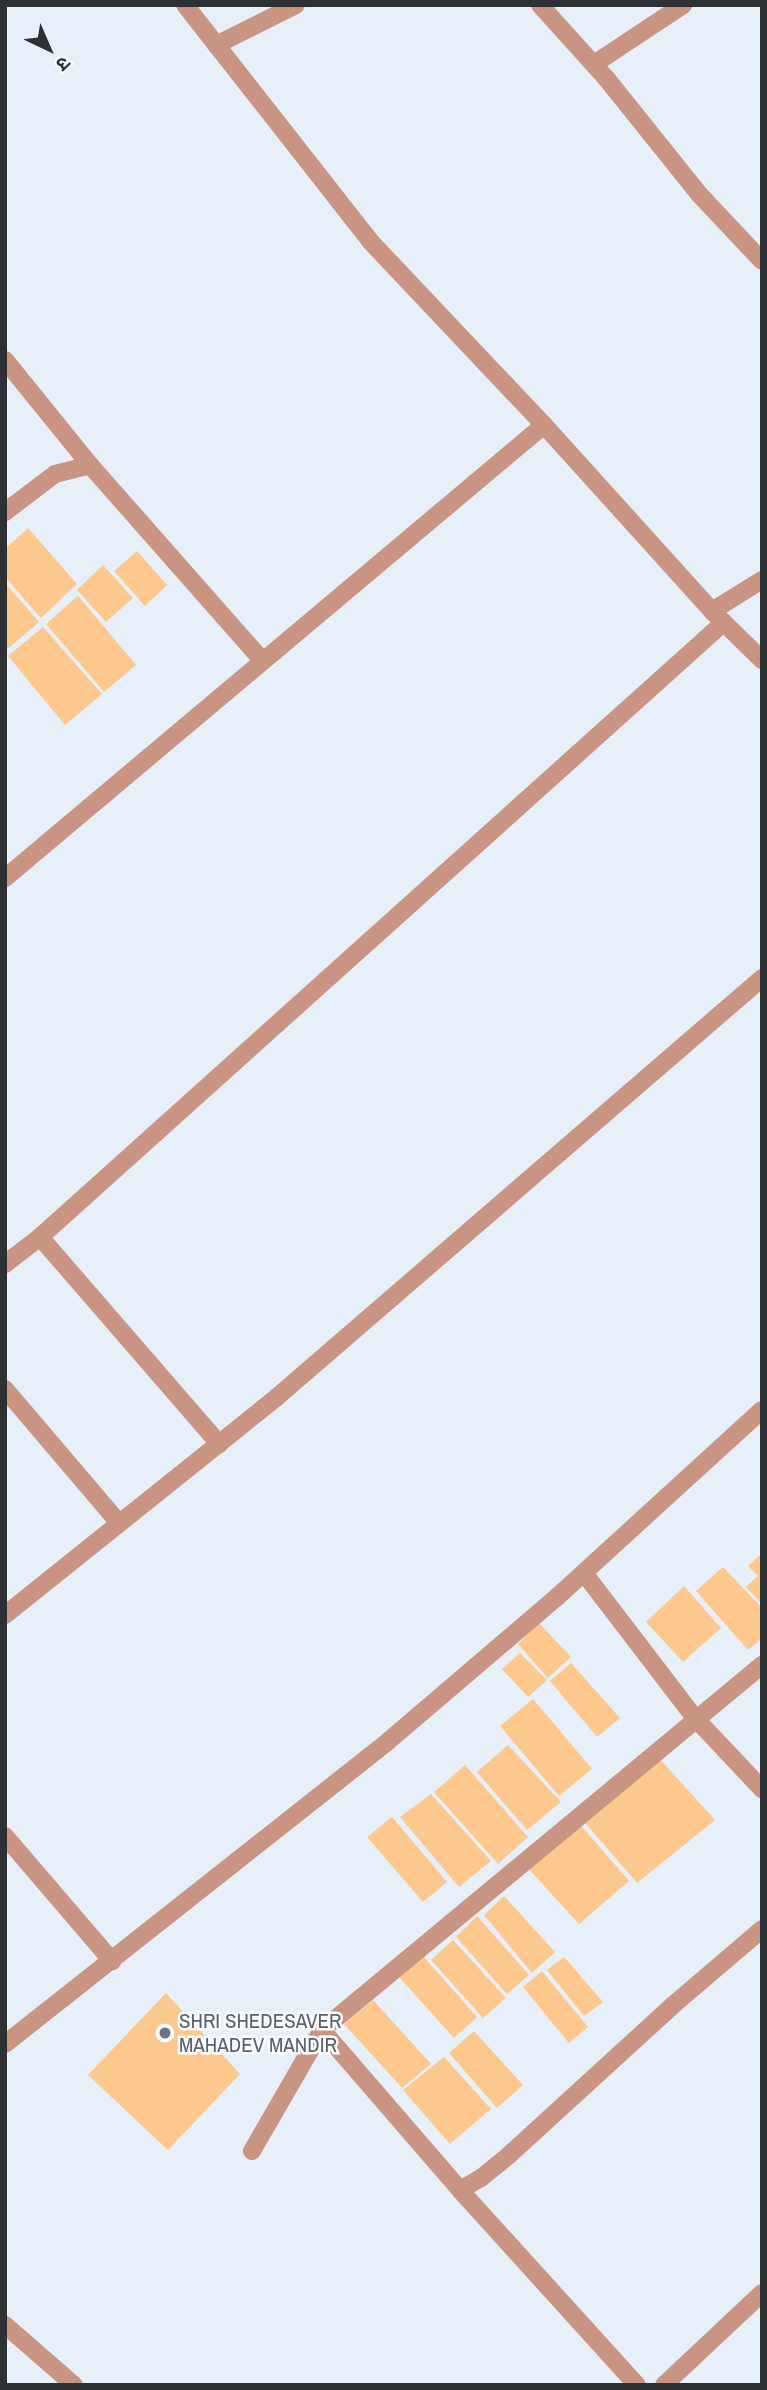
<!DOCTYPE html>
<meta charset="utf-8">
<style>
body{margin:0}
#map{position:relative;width:767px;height:2390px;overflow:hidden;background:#e7eff8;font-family:"Archivo Narrow","Noto Sans Devanagari",sans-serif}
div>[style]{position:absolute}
.building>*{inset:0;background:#fcc88d}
.minor>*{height:18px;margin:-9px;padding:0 9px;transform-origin:9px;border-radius:9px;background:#c99482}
.dots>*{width:19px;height:19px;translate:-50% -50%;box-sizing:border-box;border:4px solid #fafcfd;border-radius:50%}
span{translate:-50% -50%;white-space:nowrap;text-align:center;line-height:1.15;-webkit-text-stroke:5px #fafcfd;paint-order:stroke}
.worship-label{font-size:21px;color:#5b616d}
.left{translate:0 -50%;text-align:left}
.frame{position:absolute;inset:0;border:7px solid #2e3134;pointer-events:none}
.north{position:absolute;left:14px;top:14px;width:70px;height:70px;-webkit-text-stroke:5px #fafcfd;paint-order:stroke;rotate:136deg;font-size:19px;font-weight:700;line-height:28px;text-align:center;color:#2e3134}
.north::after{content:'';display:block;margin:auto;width:24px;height:32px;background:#2e3134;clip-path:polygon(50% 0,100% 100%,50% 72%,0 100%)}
</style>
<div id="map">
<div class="building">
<i style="clip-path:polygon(28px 528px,77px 584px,41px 618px,5px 577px,5px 549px)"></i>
<i style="clip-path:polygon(137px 551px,167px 585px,145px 606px,114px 571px)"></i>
<i style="clip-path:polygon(103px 565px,133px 598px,106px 622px,77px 590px)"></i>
<i style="clip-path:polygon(5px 583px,39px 622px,5px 651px)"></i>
<i style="clip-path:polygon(78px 596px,136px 665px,104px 692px,46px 624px)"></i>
<i style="clip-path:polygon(43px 627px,102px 694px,65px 725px,8px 656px)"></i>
<i style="clip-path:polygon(762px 1553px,762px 1604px,746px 1587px,758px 1576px,748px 1566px)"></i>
<i style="clip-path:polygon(723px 1567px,762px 1608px,762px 1638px,748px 1650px,696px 1591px)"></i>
<i style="clip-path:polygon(684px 1586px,721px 1628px,683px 1662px,646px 1622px)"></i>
<i style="clip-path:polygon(539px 1623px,571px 1657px,548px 1678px,518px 1644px)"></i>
<i style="clip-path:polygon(520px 1653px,547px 1680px,528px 1697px,502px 1669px)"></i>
<i style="clip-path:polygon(571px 1663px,620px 1718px,597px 1737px,550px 1681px)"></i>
<i style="clip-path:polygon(533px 1699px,592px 1769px,559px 1796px,500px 1726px)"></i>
<i style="clip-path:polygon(508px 1745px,561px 1802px,527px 1830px,477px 1772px)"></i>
<i style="clip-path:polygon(658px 1757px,715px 1820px,637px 1883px,581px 1818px)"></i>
<i style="clip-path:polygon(465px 1765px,528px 1837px,498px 1864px,434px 1792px)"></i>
<i style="clip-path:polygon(431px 1794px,491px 1861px,459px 1887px,400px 1817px)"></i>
<i style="clip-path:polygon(392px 1817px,447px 1882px,423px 1902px,367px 1837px)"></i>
<i style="clip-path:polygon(578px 1822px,629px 1881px,579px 1924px,526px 1866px)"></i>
<i style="clip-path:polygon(504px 1896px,555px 1952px,532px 1973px,484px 1915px)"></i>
<i style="clip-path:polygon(477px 1916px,529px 1975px,507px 1994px,456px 1937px)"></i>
<i style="clip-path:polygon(453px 1940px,506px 1998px,483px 2018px,431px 1960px)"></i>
<i style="clip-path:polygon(423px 1956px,477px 2017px,454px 2038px,399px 1977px)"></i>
<i style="clip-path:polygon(564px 1957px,603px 2002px,584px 2016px,547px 1970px)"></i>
<i style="clip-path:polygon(542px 1971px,588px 2027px,569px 2043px,523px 1987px)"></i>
<i style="clip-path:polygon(166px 1993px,240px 2074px,168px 2150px,88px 2075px)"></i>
<i style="clip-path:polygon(373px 2000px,431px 2064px,402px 2088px,344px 2024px)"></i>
<i style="clip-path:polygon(474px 2031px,523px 2085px,497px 2108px,449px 2053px)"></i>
<i style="clip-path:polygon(444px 2057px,491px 2109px,450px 2144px,403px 2090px)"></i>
</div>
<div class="minor">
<i style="left:540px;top:5px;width:98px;rotate:47.9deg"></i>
<i style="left:606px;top:78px;width:147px;rotate:51.3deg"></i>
<i style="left:698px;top:193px;width:93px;rotate:46.7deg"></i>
<i style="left:216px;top:45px;width:89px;rotate:-26.6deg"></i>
<i style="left:594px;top:64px;width:107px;rotate:-33.5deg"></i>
<i style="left:5px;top:360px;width:135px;rotate:51deg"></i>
<i style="left:544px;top:425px;width:251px;rotate:47.9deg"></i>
<i style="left:712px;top:611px;width:70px;rotate:44.4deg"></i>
<i style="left:5px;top:512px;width:63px;rotate:-37.2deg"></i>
<i style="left:55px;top:474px;width:36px;rotate:-14deg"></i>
<i style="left:90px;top:465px;width:261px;rotate:48.6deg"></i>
<i style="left:712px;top:611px;width:59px;rotate:-31.8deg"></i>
<i style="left:5px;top:878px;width:704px;rotate:-40.05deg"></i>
<i style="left:544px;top:425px;width:252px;rotate:-133.4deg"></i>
<i style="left:371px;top:242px;width:301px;rotate:-128.1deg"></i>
<i style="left:40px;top:1237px;width:274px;rotate:49.1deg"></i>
<i style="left:5px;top:1264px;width:44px;rotate:-37.6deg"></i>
<i style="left:40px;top:1237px;width:918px;rotate:-41.95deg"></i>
<i style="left:5px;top:1389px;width:176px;rotate:49.6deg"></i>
<i style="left:584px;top:1573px;width:183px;rotate:52.6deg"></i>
<i style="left:695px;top:1718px;width:98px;rotate:46.7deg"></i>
<i style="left:5px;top:1615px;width:349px;rotate:-38.7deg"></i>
<i style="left:277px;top:1397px;width:641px;rotate:-40.82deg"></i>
<i style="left:5px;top:1836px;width:165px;rotate:49.4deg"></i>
<i style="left:322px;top:2030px;width:211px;rotate:49.2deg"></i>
<i style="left:460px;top:2190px;width:24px;rotate:-30deg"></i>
<i style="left:481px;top:2178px;width:36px;rotate:-39deg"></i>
<i style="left:509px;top:2155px;width:221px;rotate:-42.4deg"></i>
<i style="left:672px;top:2006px;width:118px;rotate:-40.5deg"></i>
<i style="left:5px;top:2044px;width:486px;rotate:-38.3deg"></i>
<i style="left:386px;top:1743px;width:225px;rotate:-40.5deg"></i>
<i style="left:557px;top:1597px;width:277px;rotate:-42.4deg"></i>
<i style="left:252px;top:2151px;width:140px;rotate:-60deg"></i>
<i style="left:322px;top:2030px;width:572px;rotate:-39.68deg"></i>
<i style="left:460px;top:2190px;width:263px;rotate:47.8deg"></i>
<i style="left:5px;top:2325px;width:91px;rotate:41deg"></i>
<i style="left:664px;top:2385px;width:134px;rotate:-43.2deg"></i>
</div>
<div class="dots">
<i style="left:165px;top:2033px;background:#6b7280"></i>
</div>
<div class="worship-label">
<span class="left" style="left:179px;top:2033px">SHRI SHEDESAVER<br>MAHADEV MANDIR</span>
</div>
<div class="frame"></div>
<div class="north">उ</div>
</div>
